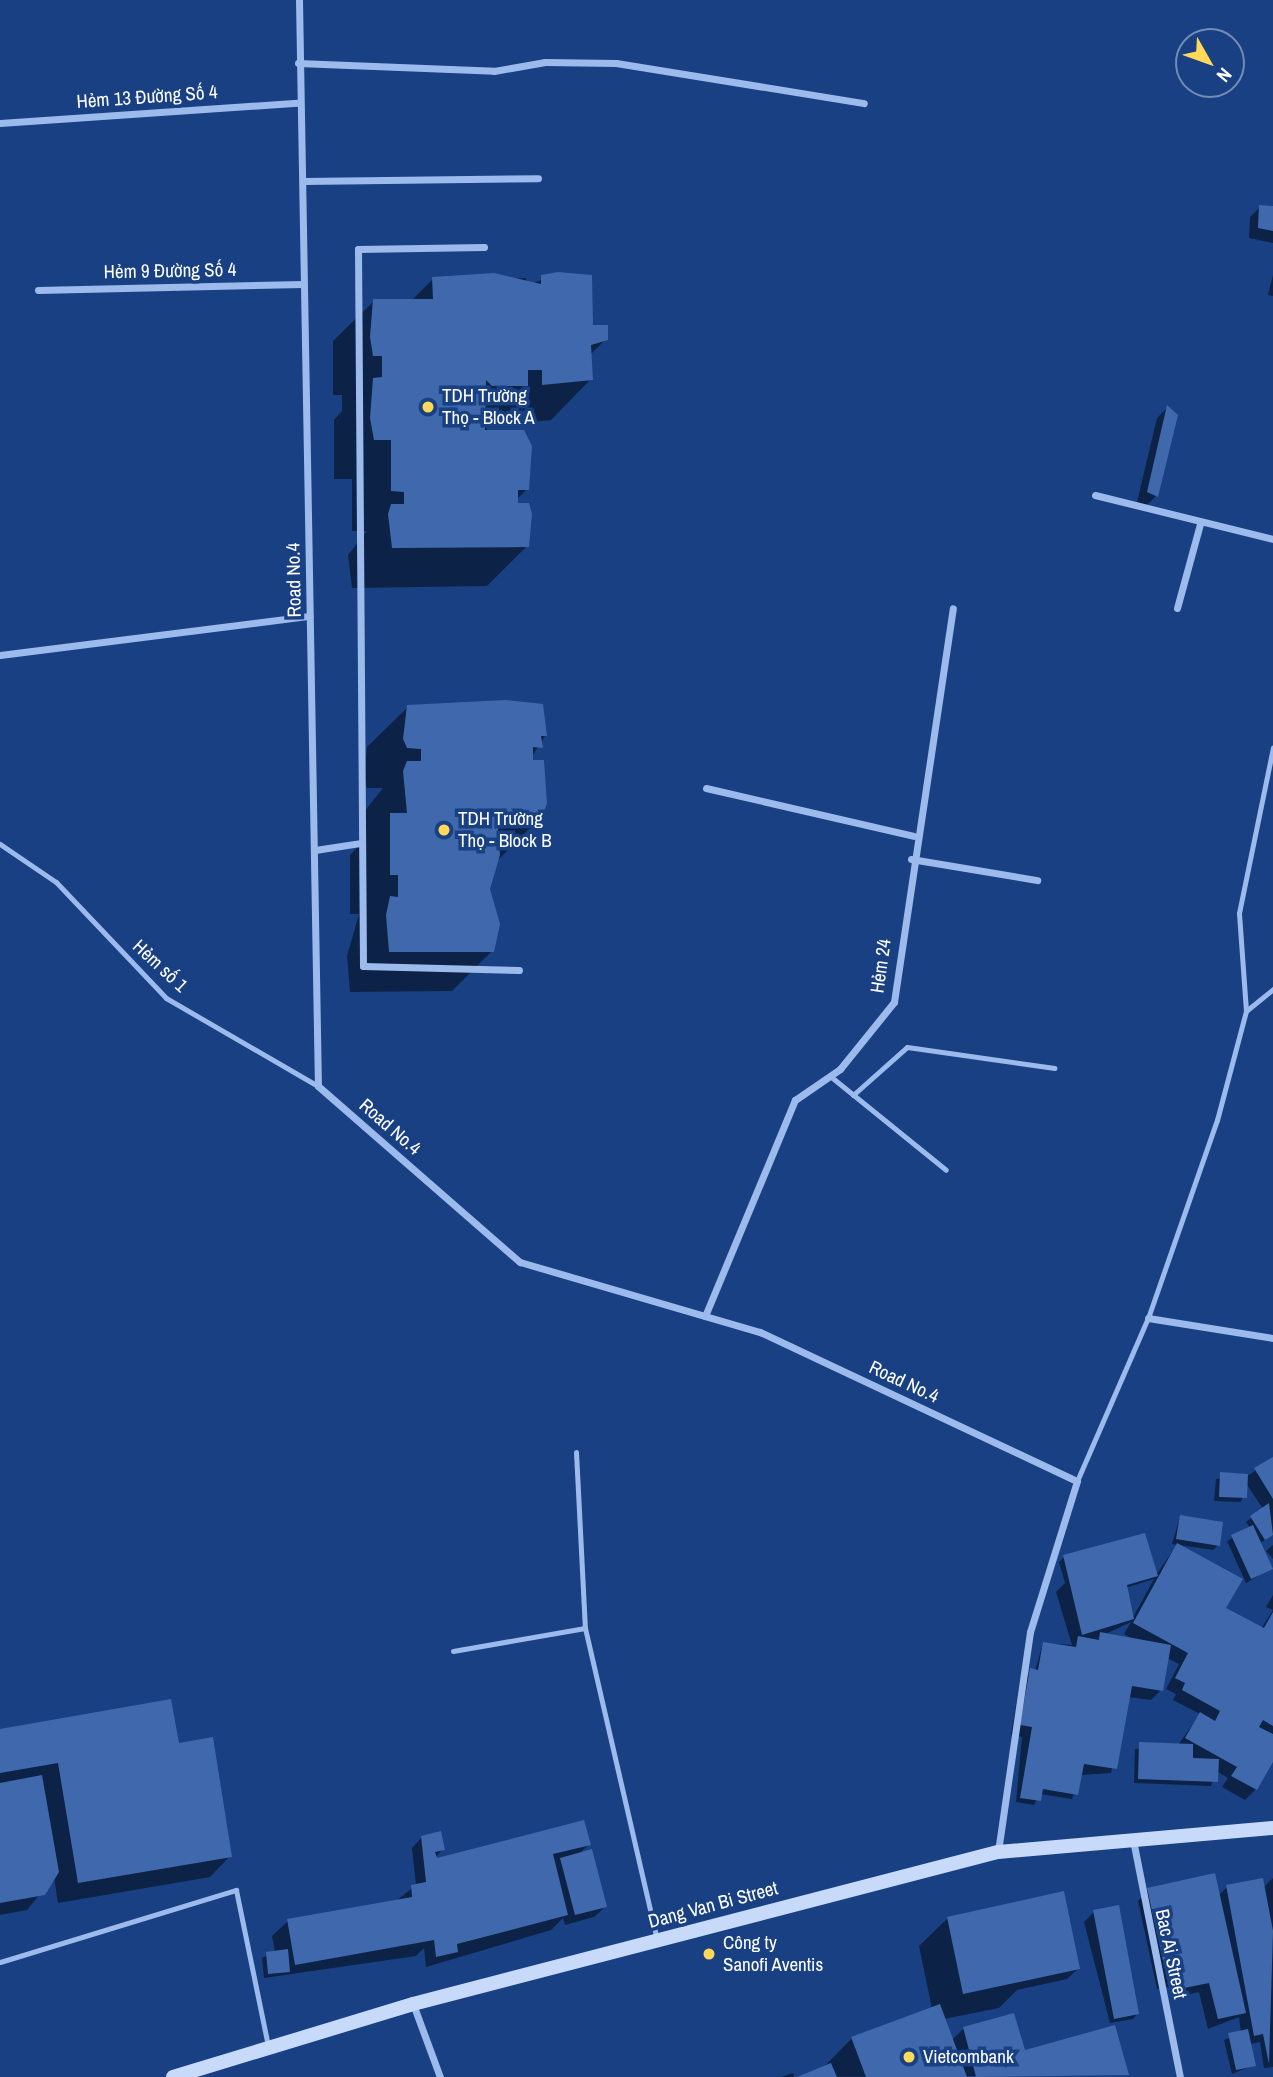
<!DOCTYPE html>
<meta charset="utf-8">
<style>
body{margin:0}
#map{position:relative;width:1273px;height:2077px;overflow:hidden;background:#184083;font-family:"Archivo Narrow",sans-serif}
div>[style]{position:absolute}
.shadow>*{inset:0;background:#0007}
.building>*{inset:0;background:#4069ad}
.service>*{height:5px;margin:-2.5px;padding:0 2.5px;transform-origin:2.5px;border-radius:2.5px;background:#9cbbec}
.minor>*{height:7px;margin:-3.5px;padding:0 3.5px;transform-origin:3.5px;border-radius:3.5px;background:#9cbbec}
.secondary>*{height:14px;margin:-7px;padding:0 7px;transform-origin:7px;border-radius:7px;background:#c8daf9}
.dots>*{width:19px;height:19px;translate:-50% -50%;box-sizing:border-box;border:4px solid #184083;border-radius:50%}
span{translate:-50% -50%;white-space:nowrap;text-align:center;line-height:1.15;-webkit-text-stroke:7px #184083;paint-order:stroke}
.street-label{font-size:19px;color:#fff}
.poi-label{font-size:19px;color:#fff}
.left{translate:0 -50%;text-align:left}
.north{position:absolute;left:1175px;top:28px;width:70px;height:70px;box-sizing:border-box;background:#184083;border:2px solid #748cb5;border-radius:50%;rotate:130deg;font-size:19px;font-weight:700;line-height:28px;text-align:center;color:#fff}
.north::after{content:'';display:block;margin:auto;width:24px;height:32px;background:#ffd957;clip-path:polygon(50% 0,100% 100%,50% 72%,0 100%)}
</style>
<div id="map">
<div class="shadow">
<i style="clip-path:polygon(1260px 207px,1273px 208px,1273px 243px,1249px 238px,1250px 217px)"></i>
<i style="clip-path:polygon(559px 273px,591px 327px,606px 339px,590px 355px,591px 379px,551px 420px,503px 425px,502px 409px,484px 425px,527px 489px,516px 500px,527px 546px,487px 586px,352px 588px,348px 555px,367px 531px,352px 531px,352px 479px,334px 479px,334px 420px,342px 411px,342px 395px,333px 395px,333px 341px,374px 301px,411px 301px,433px 279px,526px 278px,526px 286px)"></i>
<i style="clip-path:polygon(1273px 275px,1273px 296px,1268px 295px)"></i>
<i style="clip-path:polygon(1167px 408px,1156px 496px,1146px 506px,1137px 502px,1157px 418px)"></i>
<i style="clip-path:polygon(408px 707px,545px 736px,531px 758px,538px 820px,498px 860px,488px 889px,492px 951px,452px 991px,350px 992px,347px 956px,359px 914px,350px 914px,350px 855px,366px 839px,364px 812px,383px 788px,367px 788px,364px 780px,367px 747px)"></i>
<i style="clip-path:polygon(1273px 1459px,1273px 1535px,1260px 1543px,1271px 1568px,1246px 1583px,1227px 1541px,1250px 1528px,1246px 1522px,1263px 1509px,1246px 1483px,1241px 1502px,1214px 1501px,1216px 1479px,1249px 1475px)"></i>
<i style="clip-path:polygon(1180px 1517px,1218px 1545px,1213px 1550px,1172px 1544px)"></i>
<i style="clip-path:polygon(evenodd,1177px 1545px,1220px 1616px,1261px 1629px,1273px 1610px,1273px 1758px,1256px 1789px,1245px 1800px,1222px 1787px,1228px 1778px,1216px 1771px,1211px 1786px,1134px 1783px,1135px 1749px,1178px 1745px,1200px 1714px,1173px 1700px,1176px 1694px,1166px 1689px,1179px 1664px,1167px 1658px,1161px 1690px,1151px 1700px,1128px 1697px,1111px 1773px,1080px 1775px,1072px 1799px,1040px 1794px,1034px 1805px,1016px 1802px,1022px 1737px,1011px 1735px,1020px 1681px,1035px 1671px,1043px 1643px,1072px 1645px,1056px 1592px,1065px 1583px,1059px 1562px,1064px 1557px,1156px 1575px,1177px 1545px,1154px 1579px,1132px 1619px,1125px 1588px,1154px 1579px,1177px 1545px,1131px 1622px,1124px 1634px,1133px 1639px,1097px 1638px,1131px 1622px)"></i>
<i style="clip-path:polygon(1273px 1545px,1273px 1559px,1266px 1551px)"></i>
<i style="clip-path:polygon(1273px 1595px,1273px 1610px,1266px 1607px)"></i>
<i style="clip-path:polygon(0 1730px,230px 1856px,210px 1877px,58px 1903px,54px 1877px,27px 1910px,0 1915px)"></i>
<i style="clip-path:polygon(422px 1837px,443px 1849px,432px 1861px,589px 1844px,578px 1855px,605px 1907px,594px 1917px,565px 1925px,563px 1918px,551px 1930px,426px 1967px,424px 1948px,416px 1956px,264px 1978px,262px 1958px,275px 1952px,272px 1936px,288px 1921px,396px 1901px,416px 1885px,412px 1848px)"></i>
<i style="clip-path:polygon(1273px 1878px,1273px 2067px,1264px 2068px,1260px 2042px,1250px 2044px,1254px 2065px,1232px 2074px,1224px 2040px,1241px 2033px,1239px 2017px,1208px 2029px,1199px 1992px,1174px 1998px,1171px 1986px,1157px 1989px,1138px 1901px,1148px 1890px,1218px 1896px,1227px 1887px,1263px 1888px)"></i>
<i style="clip-path:polygon(1094px 1912px,1137px 2014px,1133px 2019px,1110px 2023px,1084px 1922px)"></i>
<i style="clip-path:polygon(948px 1918px,1078px 1969px,1067px 1979px,1017px 1990px,999px 2008px,944px 2019px,951px 2041px,963px 2029px,1024px 2052px,1127px 2075px,802px 2077px,824px 2067px,852px 2038px,932px 2009px,919px 1946px)"></i>
<i style="clip-path:polygon(793px 2073px,794px 2077px,781px 2077px)"></i>
</div>
<div class="building">
<i style="clip-path:polygon(1259px 205px,1273px 206px,1273px 231px,1258px 228px)"></i>
<i style="clip-path:polygon(558px 272px,592px 275px,593px 325px,608px 325px,608px 340px,591px 345px,593px 380px,542px 385px,542px 370px,528px 370px,528px 386px,492px 386px,486px 380px,485px 430px,524px 430px,532px 446px,529px 490px,518px 490px,518px 503px,529px 503px,532px 514px,529px 547px,392px 548px,388px 514px,391px 504px,404px 504px,404px 492px,391px 491px,391px 440px,374px 440px,370px 418px,373px 378px,382px 377px,382px 356px,373px 356px,370px 337px,373px 299px,433px 299px,432px 277px,494px 273px,541px 284px,541px 275px)"></i>
<i style="clip-path:polygon(1167px 405px,1178px 415px,1158px 497px,1147px 492px)"></i>
<i style="clip-path:polygon(505px 700px,543px 704px,547px 736px,541px 736px,543px 748px,533px 747px,533px 760px,544px 760px,547px 804px,540px 821px,497px 817px,500px 855px,490px 889px,500px 924px,494px 952px,389px 952px,386px 915px,390px 896px,398px 897px,398px 875px,390px 875px,390px 813px,407px 813px,403px 771px,407px 761px,421px 761px,421px 749px,407px 748px,403px 739px,407px 705px)"></i>
<i style="clip-path:polygon(1273px 1457px,1273px 1499px,1254px 1468px)"></i>
<i style="clip-path:polygon(1220px 1472px,1248px 1474px,1247px 1498px,1219px 1497px)"></i>
<i style="clip-path:polygon(1269px 1503px,1273px 1535px,1265px 1540px,1250px 1516px)"></i>
<i style="clip-path:polygon(1180px 1515px,1223px 1522px,1220px 1546px,1176px 1539px)"></i>
<i style="clip-path:polygon(1253px 1525px,1273px 1569px,1251px 1579px,1231px 1535px)"></i>
<i style="clip-path:polygon(1145px 1533px,1158px 1576px,1127px 1585px,1134px 1619px,1082px 1635px,1063px 1555px)"></i>
<i style="clip-path:polygon(1177px 1543px,1243px 1579px,1226px 1608px,1264px 1628px,1273px 1612px,1273px 1726px,1263px 1720px,1259px 1727px,1273px 1734px,1273px 1762px,1257px 1790px,1231px 1776px,1237px 1767px,1185px 1738px,1200px 1712px,1215px 1721px,1220px 1711px,1182px 1690px,1185px 1683px,1175px 1678px,1188px 1653px,1133px 1623px)"></i>
<i style="clip-path:polygon(1100px 1632px,1171px 1645px,1163px 1691px,1132px 1686px,1117px 1769px,1084px 1764px,1078px 1795px,1043px 1789px,1041px 1801px,1020px 1798px,1032px 1727px,1020px 1725px,1030px 1668px,1038px 1670px,1043px 1642px,1076px 1647px,1078px 1636px,1099px 1640px)"></i>
<i style="clip-path:polygon(171px 1699px,179px 1743px,213px 1737px,232px 1857px,78px 1883px,58px 1763px,0 1773px,0 1729px)"></i>
<i style="clip-path:polygon(1139px 1742px,1193px 1744px,1193px 1758px,1219px 1759px,1218px 1782px,1138px 1779px)"></i>
<i style="clip-path:polygon(42px 1775px,59px 1872px,45px 1895px,0 1903px,0 1783px)"></i>
<i style="clip-path:polygon(584px 1820px,591px 1845px,553px 1854px,568px 1915px,457px 1944px,458px 1952px,436px 1957px,434px 1940px,295px 1965px,287px 1919px,412px 1897px,411px 1885px,426px 1882px,421px 1836px,441px 1831px,445px 1850px,435px 1852px,437px 1858px)"></i>
<i style="clip-path:polygon(592px 1849px,607px 1907px,575px 1915px,560px 1858px)"></i>
<i style="clip-path:polygon(1215px 1873px,1246px 2013px,1218px 2019px,1209px 1983px,1184px 1988px,1181px 1976px,1167px 1979px,1147px 1888px)"></i>
<i style="clip-path:polygon(1263px 1878px,1273px 1931px,1269px 2064px,1263px 2034px,1254px 2036px,1226px 1885px)"></i>
<i style="clip-path:polygon(1064px 1891px,1080px 1969px,963px 1994px,947px 1917px)"></i>
<i style="clip-path:polygon(1119px 1905px,1139px 2014px,1114px 2019px,1093px 1910px)"></i>
<i style="clip-path:polygon(288px 1949px,290px 1972px,268px 1974px,266px 1952px)"></i>
<i style="clip-path:polygon(940px 2004px,967px 2077px,866px 2077px,851px 2037px)"></i>
<i style="clip-path:polygon(1014px 2013px,1025px 2050px,1115px 2025px,1129px 2075px,976px 2077px,963px 2027px)"></i>
<i style="clip-path:polygon(1248px 2029px,1256px 2066px,1236px 2070px,1228px 2033px)"></i>
<i style="clip-path:polygon(831px 2063px,837px 2077px,797px 2077px)"></i>
</div>
<div class="service">
<i style="left:0;top:844px;width:68px;rotate:34.2deg"></i>
<i style="left:56px;top:882px;width:160px;rotate:46.5deg"></i>
<i style="left:166px;top:998px;width:176px;rotate:30.1deg"></i>
<i style="left:1246px;top:1011px;width:35px;rotate:-39deg"></i>
<i style="left:830px;top:1076px;width:149px;rotate:39deg"></i>
<i style="left:853px;top:1095px;width:72px;rotate:-41.6deg"></i>
<i style="left:907px;top:1047px;width:149px;rotate:8.1deg"></i>
<i style="left:576px;top:1452px;width:176px;rotate:87.1deg"></i>
<i style="left:585px;top:1628px;width:319px;rotate:77deg"></i>
<i style="left:1077px;top:1481px;width:178px;rotate:-66.5deg"></i>
<i style="left:1148px;top:1318px;width:210px;rotate:-70.8deg"></i>
<i style="left:1217px;top:1120px;width:113px;rotate:-75.1deg"></i>
<i style="left:1246px;top:1011px;width:98px;rotate:-94.1deg"></i>
<i style="left:1239px;top:913px;width:169px;rotate:-78.4deg"></i>
<i style="left:453px;top:1651px;width:134px;rotate:-9.9deg"></i>
<i style="left:0;top:1962px;width:247px;rotate:-17deg"></i>
<i style="left:236px;top:1890px;width:159px;rotate:78.4deg"></i>
</div>
<div class="minor">
<i style="left:299px;top:0;width:1086px;rotate:89deg"></i>
<i style="left:318px;top:1086px;width:268px;rotate:41.1deg"></i>
<i style="left:520px;top:1262px;width:250px;rotate:16.3deg"></i>
<i style="left:760px;top:1332px;width:350px;rotate:25.2deg"></i>
<i style="left:1077px;top:1481px;width:158px;rotate:107.3deg"></i>
<i style="left:1030px;top:1632px;width:222px;rotate:98.3deg"></i>
<i style="left:298px;top:63px;width:196px;rotate:2.3deg"></i>
<i style="left:494px;top:71px;width:52px;rotate:-10deg"></i>
<i style="left:545px;top:62px;width:71px;rotate:0.8deg"></i>
<i style="left:616px;top:63px;width:251px;rotate:9.2deg"></i>
<i style="left:0;top:123px;width:298px;rotate:-3.9deg"></i>
<i style="left:303px;top:181px;width:235px;rotate:-0.7deg"></i>
<i style="left:484px;top:247px;width:126px;rotate:179.1deg"></i>
<i style="left:358px;top:249px;width:717px;rotate:89.6deg"></i>
<i style="left:363px;top:966px;width:156px;rotate:1.5deg"></i>
<i style="left:38px;top:290px;width:265px;rotate:-1.3deg"></i>
<i style="left:1095px;top:495px;width:183px;rotate:13.9deg"></i>
<i style="left:1177px;top:608px;width:87px;rotate:-74.7deg"></i>
<i style="left:0;top:655px;width:312px;rotate:-7.2deg"></i>
<i style="left:706px;top:788px;width:213px;rotate:13deg"></i>
<i style="left:315px;top:850px;width:47px;rotate:-8.7deg"></i>
<i style="left:911px;top:859px;width:128px;rotate:9.5deg"></i>
<i style="left:705px;top:1316px;width:234px;rotate:-67.4deg"></i>
<i style="left:795px;top:1100px;width:55px;rotate:-34.6deg"></i>
<i style="left:840px;top:1069px;width:86px;rotate:-51.1deg"></i>
<i style="left:894px;top:1002px;width:398px;rotate:-81.5deg"></i>
<i style="left:1148px;top:1318px;width:127px;rotate:9.1deg"></i>
<i style="left:1133px;top:1840px;width:242px;rotate:78.8deg"></i>
<i style="left:413px;top:2004px;width:78px;rotate:69.7deg"></i>
</div>
<div class="secondary">
<i style="left:173px;top:2077px;width:251px;rotate:-16.9deg"></i>
<i style="left:413px;top:2004px;width:604px;rotate:-14.57deg"></i>
<i style="left:998px;top:1852px;width:276px;rotate:-5deg"></i>
</div>
<div class="dots">
<i style="left:428px;top:407px;background:#ffd957"></i>
<i style="left:444px;top:830px;background:#ffd957"></i>
<i style="left:709px;top:1954px;background:#ffd957"></i>
<i style="left:909px;top:2057px;background:#ffd957"></i>
</div>
<div class="street-label">
<span style="left:147px;top:97px;rotate:-4deg">Hẻm 13 Đường Số 4</span>
<span style="left:170px;top:271px;rotate:-1deg">Hẻm 9 Đường Số 4</span>
<span style="left:294px;top:580px;rotate:-91deg">Road No.4</span>
<span style="left:160px;top:966px;rotate:43deg">Hẻm số 1</span>
<span style="left:881px;top:966px;rotate:-82deg">Hẻm 24</span>
<span style="left:390px;top:1127px;rotate:41deg">Road No.4</span>
<span style="left:904px;top:1382px;rotate:25deg">Road No.4</span>
<span style="left:713px;top:1905px;rotate:-15deg">Dang Van Bi Street</span>
<span style="left:1171px;top:1954px;rotate:78deg">Bac Ai Street</span>
</div>
<div class="poi-label">
<span class="left" style="left:442px;top:407px">TDH Trường<br>Thọ - Block A</span>
<span class="left" style="left:458px;top:830px">TDH Trường<br>Thọ - Block B</span>
<span class="left" style="left:723px;top:1954px">Công ty<br>Sanofi Aventis</span>
<span class="left" style="left:923px;top:2057px">Vietcombank</span>
</div>
<div class="north">N</div>
</div>
